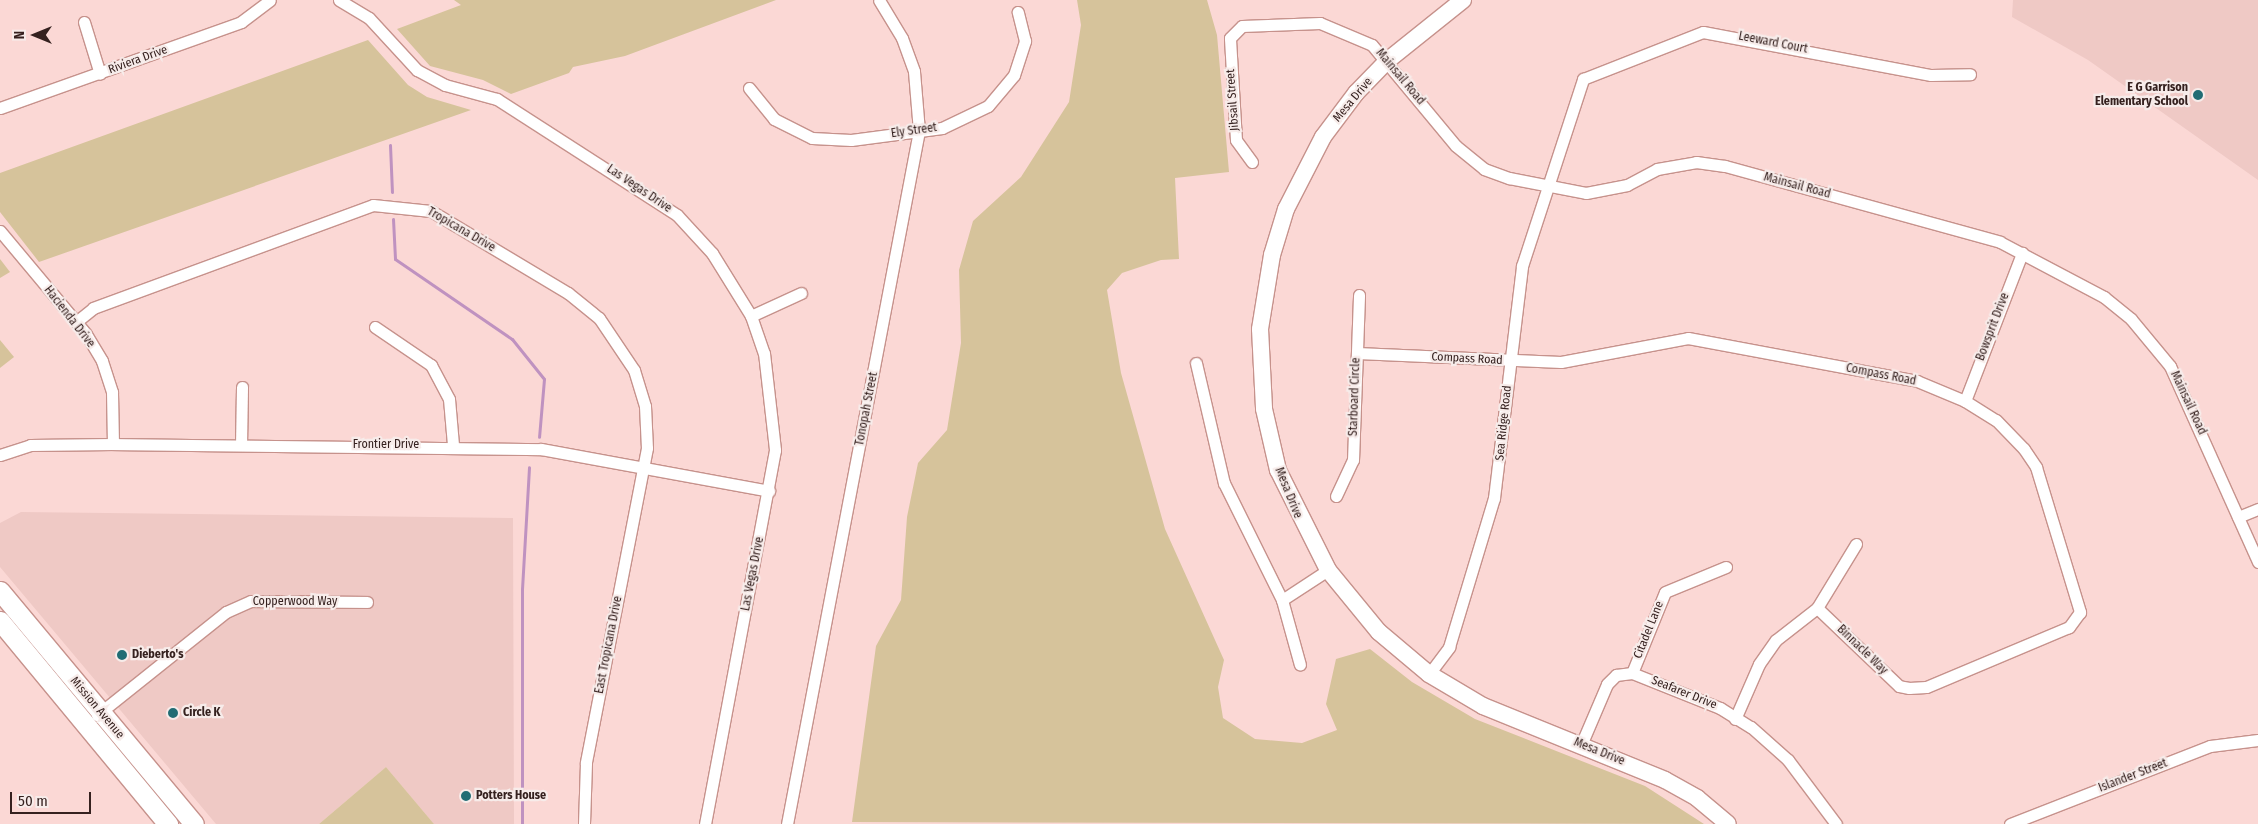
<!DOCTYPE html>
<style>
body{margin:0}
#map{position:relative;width:2258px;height:824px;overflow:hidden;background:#fbd8d5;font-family:"Fira Sans Condensed",sans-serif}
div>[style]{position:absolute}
.built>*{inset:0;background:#efc9c5}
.green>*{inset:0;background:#d6c39b}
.stream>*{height:3px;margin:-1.5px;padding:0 1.5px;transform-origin:1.5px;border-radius:1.5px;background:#bf92c0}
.roads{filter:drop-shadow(1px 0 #c6928c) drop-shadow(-1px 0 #c6928c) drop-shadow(0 1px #c6928c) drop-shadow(0 -1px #c6928c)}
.minor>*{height:11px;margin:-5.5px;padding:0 5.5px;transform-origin:5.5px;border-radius:5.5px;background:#fff}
.secondary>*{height:16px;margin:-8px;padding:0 8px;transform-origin:8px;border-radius:8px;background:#fff}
.primary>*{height:19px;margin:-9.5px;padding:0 9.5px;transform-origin:9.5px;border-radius:9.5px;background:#fff}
.dots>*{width:14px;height:14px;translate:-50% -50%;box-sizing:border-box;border:2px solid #f7ecea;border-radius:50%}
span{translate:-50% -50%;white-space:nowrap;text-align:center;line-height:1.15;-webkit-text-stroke:4.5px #f7ecea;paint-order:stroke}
.street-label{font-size:12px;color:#35211f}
.poi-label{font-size:12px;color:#35211f;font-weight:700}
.right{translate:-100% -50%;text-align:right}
.left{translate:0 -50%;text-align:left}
.north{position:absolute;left:10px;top:10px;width:50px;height:50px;-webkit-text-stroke:4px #f7ecea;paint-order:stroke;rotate:270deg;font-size:14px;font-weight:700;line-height:20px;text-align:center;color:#35211f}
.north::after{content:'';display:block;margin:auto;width:18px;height:22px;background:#35211f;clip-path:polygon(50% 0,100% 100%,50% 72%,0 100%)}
.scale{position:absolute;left:10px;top:792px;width:81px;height:22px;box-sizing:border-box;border:2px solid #35211f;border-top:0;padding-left:6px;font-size:15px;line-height:18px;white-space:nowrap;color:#35211f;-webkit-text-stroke:4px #f7ecea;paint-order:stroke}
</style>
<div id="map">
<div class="built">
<i style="clip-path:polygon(2013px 0,2258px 0,2258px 180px,2088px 60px,2012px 17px)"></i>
<i style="clip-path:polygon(21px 512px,513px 518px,514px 824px,434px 824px,386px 767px,319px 824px,216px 824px,0 567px,0 523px)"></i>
</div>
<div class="green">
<i style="clip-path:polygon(454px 0,776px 0,625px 56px,573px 67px,569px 73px,511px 94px,483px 80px,430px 66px,397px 29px,461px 5px)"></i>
<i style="clip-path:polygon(1077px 0,1207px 0,1217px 35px,1229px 172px,1175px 178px,1179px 259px,1161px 260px,1122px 273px,1107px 290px,1121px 373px,1165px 529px,1224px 660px,1218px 687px,1223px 718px,1255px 739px,1302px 743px,1337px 730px,1326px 704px,1336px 659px,1370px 649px,1412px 682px,1475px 719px,1645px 786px,1704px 824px,852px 822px,876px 646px,901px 600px,907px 517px,918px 463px,947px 430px,961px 343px,959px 270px,973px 221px,1021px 177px,1069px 102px,1081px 25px)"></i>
<i style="clip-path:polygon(368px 40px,408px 85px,427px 97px,471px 110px,39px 262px,0 212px,0 173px)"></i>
<i style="clip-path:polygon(0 259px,10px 272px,0 278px)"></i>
<i style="clip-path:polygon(0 340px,14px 357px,0 368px)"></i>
<i style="clip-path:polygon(386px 767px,434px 824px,319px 824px)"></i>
</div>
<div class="stream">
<i style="left:390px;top:145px;width:47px;rotate:87.6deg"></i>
<i style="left:393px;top:219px;width:40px;rotate:87.1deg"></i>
<i style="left:395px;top:259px;width:142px;rotate:34.4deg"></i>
<i style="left:512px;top:339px;width:51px;rotate:51.3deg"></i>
<i style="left:544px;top:379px;width:58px;rotate:94.9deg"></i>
<i style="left:522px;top:824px;width:235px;rotate:-90deg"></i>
<i style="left:522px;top:589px;width:122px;rotate:-86.7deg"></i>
</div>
<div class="roads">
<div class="minor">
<i style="left:339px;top:0;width:35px;rotate:31deg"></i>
<i style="left:369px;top:18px;width:71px;rotate:47.3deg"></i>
<i style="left:417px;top:70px;width:32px;rotate:28deg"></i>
<i style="left:445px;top:85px;width:54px;rotate:15.1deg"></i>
<i style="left:497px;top:99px;width:214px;rotate:32.8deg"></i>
<i style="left:677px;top:215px;width:52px;rotate:47.4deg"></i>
<i style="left:712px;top:253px;width:74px;rotate:58.2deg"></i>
<i style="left:751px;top:316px;width:39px;rotate:71deg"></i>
<i style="left:764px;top:353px;width:98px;rotate:83.5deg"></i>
<i style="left:775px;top:450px;width:380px;rotate:100.6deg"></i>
<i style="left:84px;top:22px;width:54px;rotate:72.9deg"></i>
<i style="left:749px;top:88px;width:40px;rotate:51deg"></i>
<i style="left:774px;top:119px;width:42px;rotate:26.6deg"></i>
<i style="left:812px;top:138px;width:39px;rotate:3deg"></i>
<i style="left:851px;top:140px;width:92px;rotate:-7.5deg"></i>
<i style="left:942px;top:128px;width:51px;rotate:-25.6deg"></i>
<i style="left:988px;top:106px;width:40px;rotate:-50deg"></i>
<i style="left:1014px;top:75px;width:36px;rotate:-72deg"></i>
<i style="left:1025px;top:41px;width:30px;rotate:-104deg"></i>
<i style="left:0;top:108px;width:256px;rotate:-19.6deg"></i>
<i style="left:241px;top:22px;width:36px;rotate:-37deg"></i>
<i style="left:1252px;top:162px;width:27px;rotate:-126deg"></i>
<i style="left:1236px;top:140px;width:102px;rotate:-93.4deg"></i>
<i style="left:1230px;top:38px;width:17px;rotate:-45deg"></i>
<i style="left:1242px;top:26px;width:78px;rotate:-2.2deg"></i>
<i style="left:1320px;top:23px;width:56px;rotate:22.9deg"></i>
<i style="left:1372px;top:45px;width:131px;rotate:50.3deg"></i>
<i style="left:1456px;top:146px;width:36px;rotate:39deg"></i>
<i style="left:1484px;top:169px;width:27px;rotate:20deg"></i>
<i style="left:1509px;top:178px;width:78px;rotate:11deg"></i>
<i style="left:1586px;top:193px;width:42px;rotate:-11deg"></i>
<i style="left:1627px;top:185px;width:34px;rotate:-28deg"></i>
<i style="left:1657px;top:169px;width:40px;rotate:-10deg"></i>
<i style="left:1696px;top:162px;width:29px;rotate:8deg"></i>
<i style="left:1725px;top:166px;width:285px;rotate:15.4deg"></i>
<i style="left:2000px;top:242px;width:118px;rotate:27.9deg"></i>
<i style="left:2104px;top:297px;width:35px;rotate:39deg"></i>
<i style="left:2131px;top:319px;width:61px;rotate:50.3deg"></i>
<i style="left:2170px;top:366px;width:215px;rotate:65.8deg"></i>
<i style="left:0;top:231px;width:134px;rotate:50.1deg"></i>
<i style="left:86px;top:334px;width:31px;rotate:59deg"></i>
<i style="left:102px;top:361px;width:33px;rotate:72deg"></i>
<i style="left:112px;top:392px;width:52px;rotate:88.9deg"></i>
<i style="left:751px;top:316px;width:55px;rotate:-24.7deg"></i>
<i style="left:76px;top:322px;width:22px;rotate:-39deg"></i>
<i style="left:93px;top:308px;width:298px;rotate:-20.2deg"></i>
<i style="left:373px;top:205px;width:58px;rotate:5.9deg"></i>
<i style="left:431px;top:211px;width:160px;rotate:30.9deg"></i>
<i style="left:568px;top:293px;width:40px;rotate:39deg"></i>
<i style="left:599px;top:318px;width:63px;rotate:56.1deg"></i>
<i style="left:634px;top:370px;width:38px;rotate:73deg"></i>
<i style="left:645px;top:406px;width:42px;rotate:87.3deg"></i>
<i style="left:647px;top:448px;width:321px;rotate:101deg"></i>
<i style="left:586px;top:763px;width:61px;rotate:91.9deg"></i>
<i style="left:375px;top:327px;width:68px;rotate:34.2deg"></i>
<i style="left:431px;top:365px;width:38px;rotate:62deg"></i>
<i style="left:449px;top:399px;width:46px;rotate:85deg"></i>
<i style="left:1357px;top:353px;width:204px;rotate:2.5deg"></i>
<i style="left:1561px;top:362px;width:129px;rotate:-10.7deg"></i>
<i style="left:1688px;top:338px;width:233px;rotate:10.6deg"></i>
<i style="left:1917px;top:381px;width:52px;rotate:22.6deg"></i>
<i style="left:1965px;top:401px;width:36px;rotate:32deg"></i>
<i style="left:1996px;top:420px;width:40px;rotate:46deg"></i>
<i style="left:2024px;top:449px;width:22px;rotate:56deg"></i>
<i style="left:2036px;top:467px;width:152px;rotate:73.1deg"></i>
<i style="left:2080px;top:612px;width:19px;rotate:126deg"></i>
<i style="left:2069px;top:627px;width:155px;rotate:157.2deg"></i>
<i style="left:1926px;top:687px;width:17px;rotate:177deg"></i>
<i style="left:1909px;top:688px;width:10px;rotate:-169deg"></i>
<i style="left:1899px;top:686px;width:113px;rotate:-136.4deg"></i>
<i style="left:1196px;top:363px;width:123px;rotate:76.9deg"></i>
<i style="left:1224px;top:483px;width:131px;rotate:63.6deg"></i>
<i style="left:1282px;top:600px;width:67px;rotate:74.5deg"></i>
<i style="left:1965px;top:401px;width:159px;rotate:-68.9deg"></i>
<i style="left:241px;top:445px;width:58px;rotate:-89deg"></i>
<i style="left:0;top:455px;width:32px;rotate:-18deg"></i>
<i style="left:30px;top:445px;width:83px;rotate:-0.7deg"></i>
<i style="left:113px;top:444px;width:428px;rotate:0.7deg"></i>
<i style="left:541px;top:449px;width:232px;rotate:10.4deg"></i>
<i style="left:1336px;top:496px;width:40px;rotate:-65deg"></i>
<i style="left:1353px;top:460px;width:165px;rotate:-87.9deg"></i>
<i style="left:2238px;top:517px;width:22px;rotate:-22deg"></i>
<i style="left:1282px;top:600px;width:55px;rotate:-33.1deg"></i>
<i style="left:1632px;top:673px;width:87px;rotate:-67.8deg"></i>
<i style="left:1665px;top:592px;width:66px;rotate:-22.3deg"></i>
<i style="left:1429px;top:674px;width:34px;rotate:-53deg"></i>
<i style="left:1449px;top:647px;width:156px;rotate:-73.2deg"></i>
<i style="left:1494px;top:498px;width:234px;rotate:-83.1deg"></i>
<i style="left:1522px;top:266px;width:197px;rotate:-71.9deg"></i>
<i style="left:1583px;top:79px;width:129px;rotate:-21.4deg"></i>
<i style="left:1703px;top:32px;width:232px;rotate:10.7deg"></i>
<i style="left:1931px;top:75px;width:39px;rotate:-1deg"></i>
<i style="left:97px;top:715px;width:165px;rotate:-38.6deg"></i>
<i style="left:226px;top:612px;width:27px;rotate:-24deg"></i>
<i style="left:251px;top:601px;width:116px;rotate:0.5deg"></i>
<i style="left:1735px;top:719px;width:60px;rotate:-66.4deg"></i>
<i style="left:1759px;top:664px;width:29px;rotate:-55deg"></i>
<i style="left:1776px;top:640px;width:52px;rotate:-38deg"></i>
<i style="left:1817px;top:608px;width:75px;rotate:-58.6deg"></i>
<i style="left:1581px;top:745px;width:66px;rotate:-66.9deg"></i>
<i style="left:1607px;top:684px;width:13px;rotate:-45deg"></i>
<i style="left:1616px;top:675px;width:16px;rotate:-7deg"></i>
<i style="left:1632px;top:673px;width:95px;rotate:21.7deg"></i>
<i style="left:1720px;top:708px;width:36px;rotate:32deg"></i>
<i style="left:1751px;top:727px;width:50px;rotate:41.7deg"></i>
<i style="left:1788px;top:760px;width:80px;rotate:53.1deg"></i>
<i style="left:787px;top:824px;width:705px;rotate:-79.22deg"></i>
<i style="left:919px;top:131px;width:60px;rotate:-94.8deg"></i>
<i style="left:914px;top:71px;width:35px;rotate:-110deg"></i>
<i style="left:902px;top:38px;width:44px;rotate:-121.2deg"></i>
<i style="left:2010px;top:824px;width:215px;rotate:-21.3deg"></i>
<i style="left:2210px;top:746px;width:48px;rotate:-7.1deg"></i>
</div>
<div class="secondary">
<i style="left:1463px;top:0;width:96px;rotate:141.3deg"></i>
<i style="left:1388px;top:60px;width:46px;rotate:134.1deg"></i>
<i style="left:1356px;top:93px;width:55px;rotate:126.9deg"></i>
<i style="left:1323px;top:137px;width:81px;rotate:117.2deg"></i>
<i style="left:1286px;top:209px;width:48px;rotate:106.9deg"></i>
<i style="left:1272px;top:255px;width:75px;rotate:99.2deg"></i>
<i style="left:1260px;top:329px;width:80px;rotate:87.1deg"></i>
<i style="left:1264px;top:409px;width:63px;rotate:77.1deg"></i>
<i style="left:1278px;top:470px;width:112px;rotate:63.4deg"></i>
<i style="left:1328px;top:570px;width:80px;rotate:50.6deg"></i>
<i style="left:1379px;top:632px;width:65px;rotate:40deg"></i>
<i style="left:1429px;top:674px;width:63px;rotate:30.7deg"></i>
<i style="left:1483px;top:706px;width:196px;rotate:22.1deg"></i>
<i style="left:1665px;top:780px;width:37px;rotate:29deg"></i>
<i style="left:1697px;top:798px;width:40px;rotate:40deg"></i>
</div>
<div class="primary">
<i style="left:0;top:591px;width:303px;rotate:50.2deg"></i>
<i style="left:0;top:621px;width:264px;rotate:50.4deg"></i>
</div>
</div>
<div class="dots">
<i style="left:2198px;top:95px;background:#216c74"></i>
<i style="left:122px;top:655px;background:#216c74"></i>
<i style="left:173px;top:713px;background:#216c74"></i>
<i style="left:466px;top:796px;background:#216c74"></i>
</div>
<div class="street-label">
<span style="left:1773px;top:43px;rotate:11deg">Leeward Court</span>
<span style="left:138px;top:60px;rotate:-20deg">Riviera Drive</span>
<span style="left:1400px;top:77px;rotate:50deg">Mainsail Road</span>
<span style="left:1233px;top:100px;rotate:-94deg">Jibsail Street</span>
<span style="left:1353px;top:100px;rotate:-50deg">Mesa Drive</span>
<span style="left:914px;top:131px;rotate:-8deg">Ely Street</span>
<span style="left:1797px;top:186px;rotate:15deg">Mainsail Road</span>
<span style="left:639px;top:189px;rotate:34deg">Las Vegas Drive</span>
<span style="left:461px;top:230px;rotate:30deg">Tropicana Drive</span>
<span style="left:69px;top:317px;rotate:52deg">Hacienda Drive</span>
<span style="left:1993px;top:327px;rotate:-69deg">Bowsprit Drive</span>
<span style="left:1467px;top:359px;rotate:3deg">Compass Road</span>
<span style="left:1881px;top:375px;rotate:11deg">Compass Road</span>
<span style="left:1355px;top:397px;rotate:-88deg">Starboard Circle</span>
<span style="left:2188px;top:403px;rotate:65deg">Mainsail Road</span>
<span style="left:867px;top:409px;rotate:-79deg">Tonopah Street</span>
<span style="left:1504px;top:423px;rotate:-84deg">Sea Ridge Road</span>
<span style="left:386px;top:445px">Frontier Drive</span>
<span style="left:1288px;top:493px;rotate:68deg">Mesa Drive</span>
<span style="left:753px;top:574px;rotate:-79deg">Las Vegas Drive</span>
<span style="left:295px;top:602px">Copperwood Way</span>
<span style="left:1649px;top:630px;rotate:-68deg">Citadel Lane</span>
<span style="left:609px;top:645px;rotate:-79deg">East Tropicana Drive</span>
<span style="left:1862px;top:650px;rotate:44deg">Binnacle Way</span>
<span style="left:1684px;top:693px;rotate:22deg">Seafarer Drive</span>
<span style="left:97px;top:708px;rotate:50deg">Mission Avenue</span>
<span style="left:1599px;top:752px;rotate:22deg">Mesa Drive</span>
<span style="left:2133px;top:776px;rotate:-21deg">Islander Street</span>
</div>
<div class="poi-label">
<span class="right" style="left:2188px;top:95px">E G Garrison<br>Elementary School</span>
<span class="left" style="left:132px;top:655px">Dieberto's</span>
<span class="left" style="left:183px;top:713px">Circle K</span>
<span class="left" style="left:476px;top:796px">Potters House</span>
</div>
<div class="north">N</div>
<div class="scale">50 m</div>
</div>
